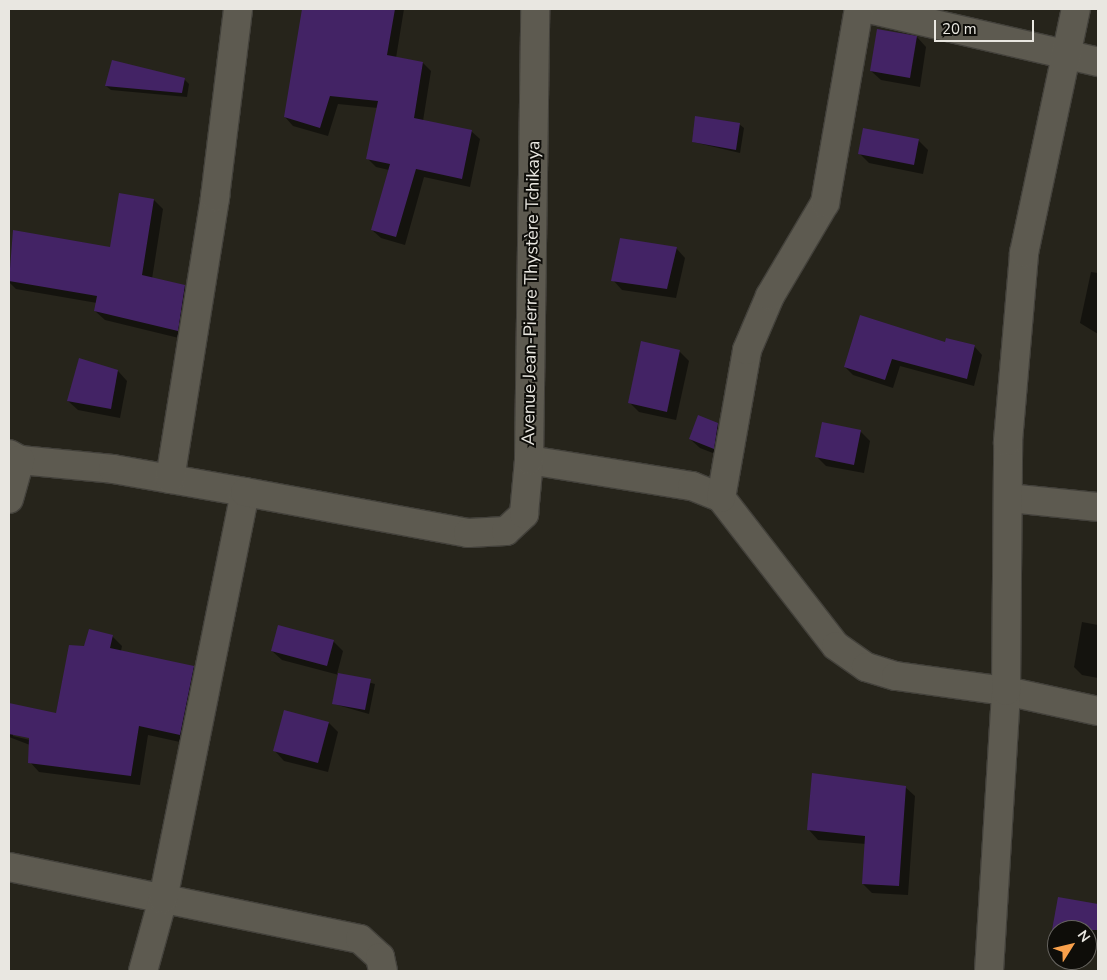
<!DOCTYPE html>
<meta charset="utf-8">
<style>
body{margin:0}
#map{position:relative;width:1107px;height:980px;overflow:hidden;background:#26241b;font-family:"Nunito Sans",sans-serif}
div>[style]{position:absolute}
.shadow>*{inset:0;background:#0007}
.building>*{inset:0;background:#432365}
.roads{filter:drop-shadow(1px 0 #43413b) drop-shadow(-1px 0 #43413b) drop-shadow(0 1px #43413b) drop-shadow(0 -1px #43413b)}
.street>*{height:28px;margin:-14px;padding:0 14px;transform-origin:14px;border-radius:14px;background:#5d5a50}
.secondary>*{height:28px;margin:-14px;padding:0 14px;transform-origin:14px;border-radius:14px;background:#5d5a50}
span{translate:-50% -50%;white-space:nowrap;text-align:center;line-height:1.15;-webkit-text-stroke:4px #0e0d09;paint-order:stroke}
.street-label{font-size:18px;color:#e9e7e1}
.frame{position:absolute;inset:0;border:10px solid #e9e7e1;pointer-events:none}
.north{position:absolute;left:1047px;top:920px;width:50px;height:50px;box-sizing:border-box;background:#0e0d09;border:1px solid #66645f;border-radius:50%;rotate:54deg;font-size:14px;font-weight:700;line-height:20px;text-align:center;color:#e9e7e1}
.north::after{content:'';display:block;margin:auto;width:18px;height:22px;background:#f8a04b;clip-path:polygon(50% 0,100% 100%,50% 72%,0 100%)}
.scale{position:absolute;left:934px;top:20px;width:100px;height:22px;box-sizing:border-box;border:2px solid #e9e7e1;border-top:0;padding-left:6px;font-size:15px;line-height:18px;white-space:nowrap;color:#e9e7e1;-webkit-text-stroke:4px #0e0d09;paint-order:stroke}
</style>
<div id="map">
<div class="shadow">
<i style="clip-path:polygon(303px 9px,352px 13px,353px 9px,404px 9px,396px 58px,423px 63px,431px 71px,423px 121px,471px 131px,480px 139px,470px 187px,424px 177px,405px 245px,381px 238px,372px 230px,389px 170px,376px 167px,368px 159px,378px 108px,338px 104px,328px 136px,293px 126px,285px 117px)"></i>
<i style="clip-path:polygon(917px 37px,926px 47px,920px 87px,881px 80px,871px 71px)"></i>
<i style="clip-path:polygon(184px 79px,189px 84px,187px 97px,111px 90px,106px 86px)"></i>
<i style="clip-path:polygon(739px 124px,744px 128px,740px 153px,693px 142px)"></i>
<i style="clip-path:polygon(918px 140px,928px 150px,923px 174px,869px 163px,860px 154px)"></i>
<i style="clip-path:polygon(154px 200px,163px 209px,152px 279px,185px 286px,194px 296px,187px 340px,105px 320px,95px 311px,97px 303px,16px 289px,9px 282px,14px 232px,111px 249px)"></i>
<i style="clip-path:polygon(676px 248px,685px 258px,676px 298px,622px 290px,613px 280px)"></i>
<i style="clip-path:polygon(1091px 272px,1098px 273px,1098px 334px,1080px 323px)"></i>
<i style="clip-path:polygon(946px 343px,974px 346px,982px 355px,974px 386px,900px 366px,893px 388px,853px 375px,845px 367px)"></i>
<i style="clip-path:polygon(679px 351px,689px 361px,676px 420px,639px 412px,630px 403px)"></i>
<i style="clip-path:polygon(118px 371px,127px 381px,120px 418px,78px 410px,68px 401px)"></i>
<i style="clip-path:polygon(718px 424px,727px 434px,723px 457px,700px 448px,690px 439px)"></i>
<i style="clip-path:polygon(860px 431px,870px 441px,864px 473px,826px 466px,816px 456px)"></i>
<i style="clip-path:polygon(1082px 622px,1098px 625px,1098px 678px,1082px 675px,1074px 667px)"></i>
<i style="clip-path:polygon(evenodd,112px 636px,122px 646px,121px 651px,193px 667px,203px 677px,189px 744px,148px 735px,140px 785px,39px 772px,30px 762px,30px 745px,9px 737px,10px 705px,57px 715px,85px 648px,112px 636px,13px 733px,35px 739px,34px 741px,13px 736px,13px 733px)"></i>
<i style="clip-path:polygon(333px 641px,343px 651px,337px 674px,375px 684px,369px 714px,334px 704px,339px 675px,282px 660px,272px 651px)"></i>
<i style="clip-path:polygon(329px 723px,338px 732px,328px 772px,284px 761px,275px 751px)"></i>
<i style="clip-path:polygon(905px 787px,915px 796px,908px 895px,872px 893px,863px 884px,866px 844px,818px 840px,809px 830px)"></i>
<i style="clip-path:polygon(1059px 898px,1098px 906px,1098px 945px,1087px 943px,1087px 930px,1057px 932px,1053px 928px)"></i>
</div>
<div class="building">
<i style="clip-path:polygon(302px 9px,395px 9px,387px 55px,423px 62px,414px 118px,472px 130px,462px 179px,416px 169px,396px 237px,371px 230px,390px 164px,366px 159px,378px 101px,330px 96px,320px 128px,284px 117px)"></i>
<i style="clip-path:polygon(877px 29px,917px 36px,910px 78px,870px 71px)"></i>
<i style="clip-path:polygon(112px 60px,185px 78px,182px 93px,105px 86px)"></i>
<i style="clip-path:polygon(695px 116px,740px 123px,736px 150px,692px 142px)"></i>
<i style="clip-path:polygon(863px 128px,919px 139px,914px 165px,858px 154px)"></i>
<i style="clip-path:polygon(119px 193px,154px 199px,142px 275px,185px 285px,178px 331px,94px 311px,97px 296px,9px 281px,13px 230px,110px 247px)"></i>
<i style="clip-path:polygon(620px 238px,677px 247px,667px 289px,611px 281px)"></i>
<i style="clip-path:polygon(860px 315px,945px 342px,946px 338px,975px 345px,967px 379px,892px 359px,885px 380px,844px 367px)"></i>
<i style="clip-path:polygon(641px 341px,680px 350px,667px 412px,628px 403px)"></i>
<i style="clip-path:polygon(79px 358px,118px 370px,111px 409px,67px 401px)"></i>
<i style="clip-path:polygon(698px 415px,718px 423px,714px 449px,689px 439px)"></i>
<i style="clip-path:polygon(822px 422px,861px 430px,854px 465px,815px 457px)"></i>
<i style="clip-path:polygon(278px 625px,334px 640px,327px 666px,271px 651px)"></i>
<i style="clip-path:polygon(89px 629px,113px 635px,110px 648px,194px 666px,180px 735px,139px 726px,131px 776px,28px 763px,29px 738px,9px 734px,9px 703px,56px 713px,69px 645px,84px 646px)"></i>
<i style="clip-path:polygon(338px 673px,371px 679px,365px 710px,332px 704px)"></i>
<i style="clip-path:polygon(284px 710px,329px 722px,318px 763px,273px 751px)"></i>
<i style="clip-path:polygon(812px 773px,906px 786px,899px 886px,862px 884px,865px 836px,807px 830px)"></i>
<i style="clip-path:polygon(1058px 897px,1098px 904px,1098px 930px,1052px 930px)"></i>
</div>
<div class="roads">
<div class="street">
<i style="left:869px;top:9px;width:235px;rotate:13deg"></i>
<i style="left:9px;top:454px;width:13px;rotate:29deg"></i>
<i style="left:20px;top:460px;width:93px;rotate:5.5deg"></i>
<i style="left:113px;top:469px;width:134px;rotate:9.9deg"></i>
<i style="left:529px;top:460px;width:165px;rotate:9.1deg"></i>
<i style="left:692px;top:486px;width:31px;rotate:22deg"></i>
<i style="left:721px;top:498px;width:187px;rotate:52.2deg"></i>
<i style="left:836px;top:646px;width:37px;rotate:35deg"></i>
<i style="left:866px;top:667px;width:31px;rotate:17deg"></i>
<i style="left:896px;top:676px;width:111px;rotate:7.8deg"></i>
<i style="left:1006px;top:691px;width:94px;rotate:12.3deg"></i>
<i style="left:170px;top:479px;width:286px;rotate:-80.9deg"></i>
<i style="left:215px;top:197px;width:189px;rotate:-83deg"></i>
<i style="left:721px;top:498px;width:150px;rotate:-80deg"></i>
<i style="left:747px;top:350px;width:59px;rotate:-66.9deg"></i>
<i style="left:770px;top:296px;width:108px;rotate:-59.4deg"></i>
<i style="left:825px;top:203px;width:197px;rotate:-80.1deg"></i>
<i style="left:1009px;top:498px;width:89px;rotate:5.8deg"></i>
<i style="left:9px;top:499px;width:41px;rotate:-74.2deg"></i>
<i style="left:9px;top:867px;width:358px;rotate:11.6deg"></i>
<i style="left:360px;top:939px;width:27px;rotate:42deg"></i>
<i style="left:380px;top:957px;width:14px;rotate:78deg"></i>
<i style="left:989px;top:971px;width:281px;rotate:-86.5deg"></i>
<i style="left:1006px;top:691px;width:250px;rotate:-89.5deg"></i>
<i style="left:1008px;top:441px;width:189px;rotate:-85.1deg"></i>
<i style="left:1024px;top:253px;width:249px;rotate:-78deg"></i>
</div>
<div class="secondary">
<i style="left:143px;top:971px;width:75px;rotate:-74.5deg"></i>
<i style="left:163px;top:899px;width:415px;rotate:-78.6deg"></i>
<i style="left:245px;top:492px;width:227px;rotate:10.4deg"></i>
<i style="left:468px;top:533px;width:38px;rotate:-3deg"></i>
<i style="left:506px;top:531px;width:25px;rotate:-43deg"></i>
<i style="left:524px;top:514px;width:54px;rotate:-84.7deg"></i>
<i style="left:529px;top:460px;width:451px;rotate:-89.2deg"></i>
</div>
</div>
<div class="street-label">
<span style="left:531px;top:293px;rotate:-89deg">Avenue Jean-Pierre Thystère Tchikaya</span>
</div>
<div class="frame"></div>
<div class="north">N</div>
<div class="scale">20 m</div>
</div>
